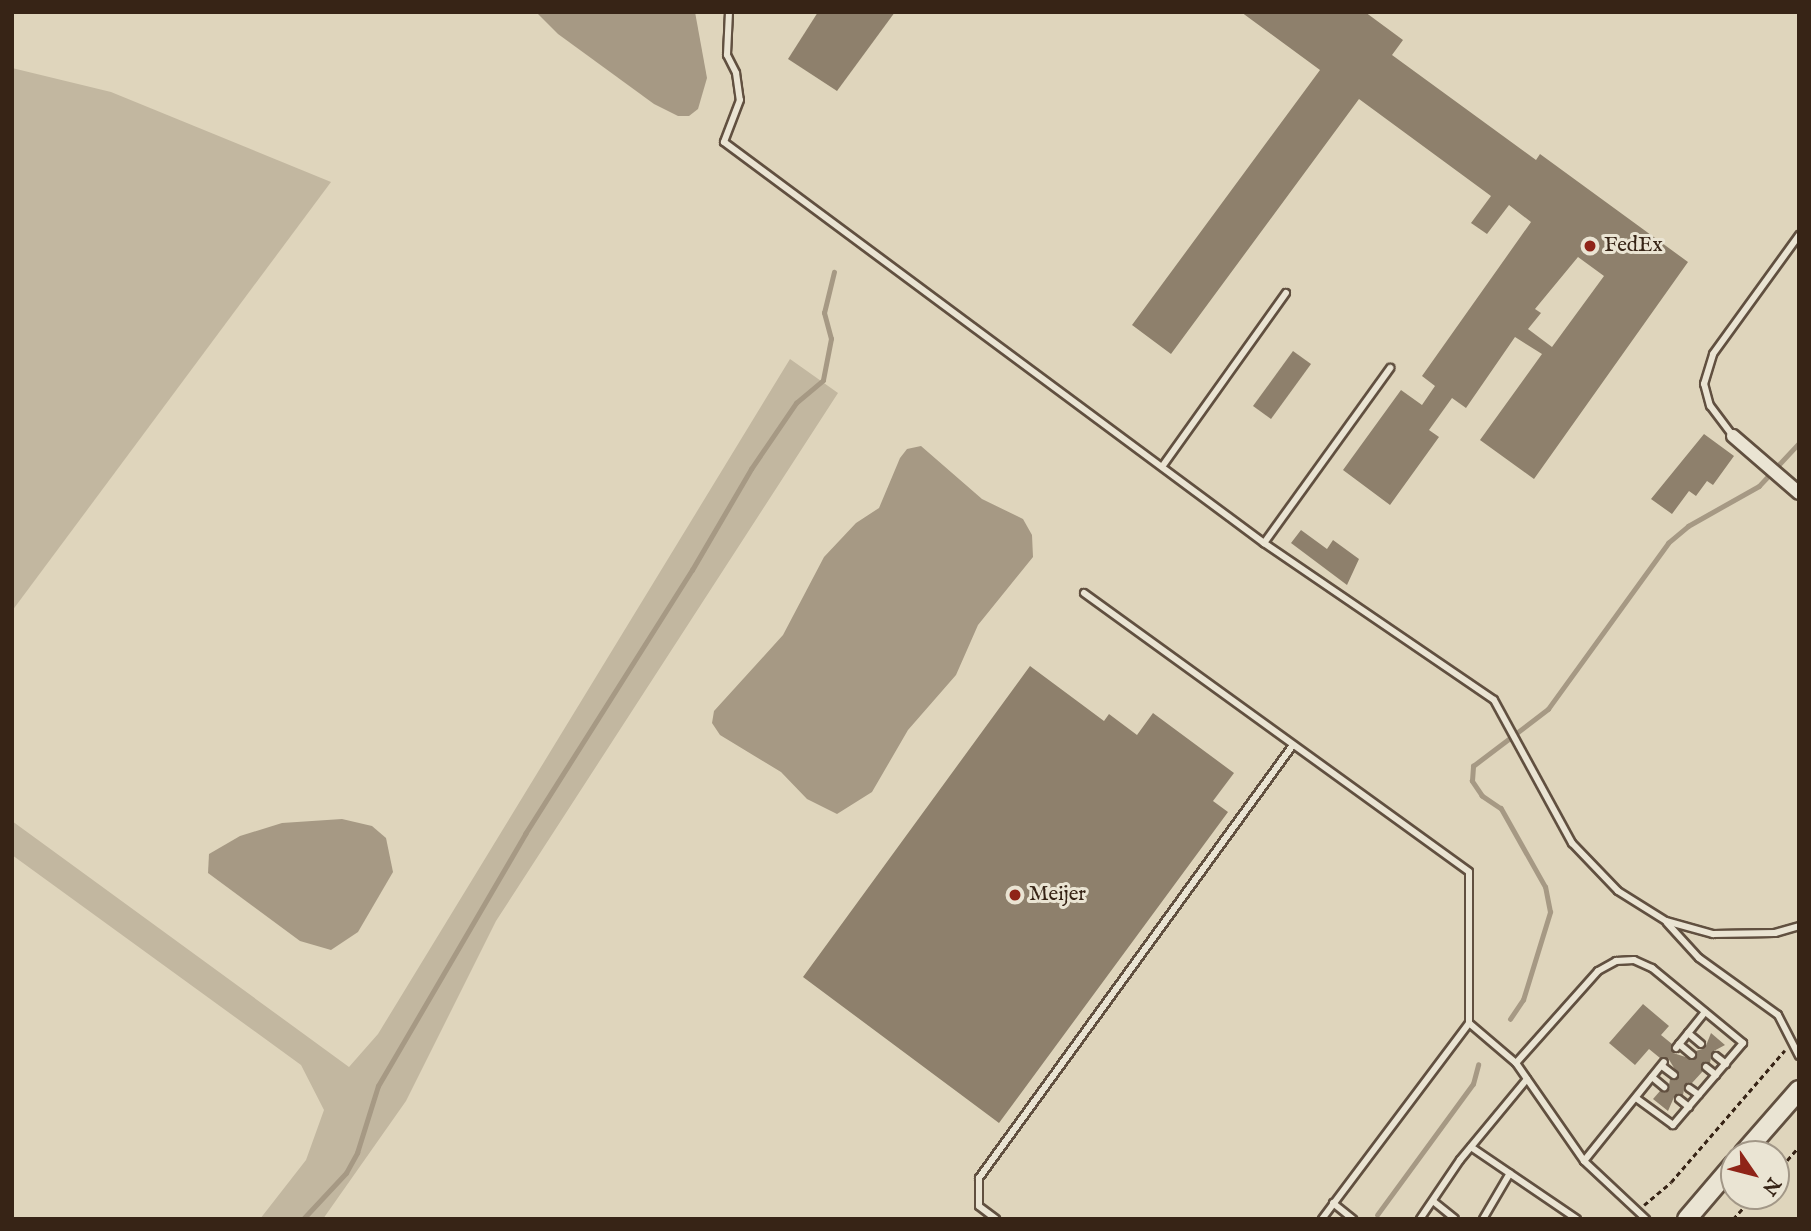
<!DOCTYPE html>
<style>
body{margin:0}
#map{position:relative;width:1811px;height:1231px;overflow:hidden;background:#dfd5bc;font-family:"IM FELL English",serif}
div>[style]{position:absolute}
.green>*{inset:0;background:#c2b7a0}
.water>*{inset:0;background:#a69984}
.stream>*{height:4.5px;margin:-2.25px;padding:0 2.25px;transform-origin:2.25px;border-radius:2.25px;background:#a69984}
.building>*{inset:0;background:#8e806c}
.path>*{height:2.5px;margin-top:-1.25px;transform-origin:0;background:repeating-linear-gradient(90deg,#372416 0 5px,transparent 0 8.5px)}
.roads{filter:drop-shadow(2px 0 #615040) drop-shadow(-2px 0 #615040) drop-shadow(0 2px #615040) drop-shadow(0 -2px #615040)}
.service>*{height:6px;margin:-3px;padding:0 3px;transform-origin:3px;border-radius:3px;background:#eae4d3}
.minor>*{height:12px;margin:-6px;padding:0 6px;transform-origin:6px;border-radius:6px;background:#eae4d3}
.secondary>*{height:18px;margin:-9px;padding:0 9px;transform-origin:9px;border-radius:9px;background:#eae4d3}
.dots>*{width:19px;height:19px;translate:-50% -50%;box-sizing:border-box;border:4px solid #eae4d3;border-radius:50%}
span{translate:-50% -50%;white-space:nowrap;text-align:center;line-height:1.15;-webkit-text-stroke:6px #eae4d3;paint-order:stroke}
.poi-label{font-size:21px;color:#372416}
.left{translate:0 -50%;text-align:left}
.frame{position:absolute;inset:0;border:14px solid #372416;pointer-events:none}
.north{position:absolute;left:1720px;top:1140px;width:70px;height:70px;box-sizing:border-box;background:#eae4d3;border:2px solid #a29787;border-radius:50%;rotate:125deg;font-size:19px;font-weight:700;line-height:28px;text-align:center;color:#372416}
.north::after{content:'';display:block;margin:auto;width:24px;height:32px;background:#8f2418;clip-path:polygon(50% 0,100% 100%,50% 72%,0 100%)}
</style>
<div id="map">
<div class="green">
<i style="clip-path:polygon(12px 68px,111px 92px,331px 182px,12px 611px)"></i>
<i style="clip-path:polygon(790px 359px,838px 393px,496px 921px,406px 1101px,323px 1219px,260px 1219px,306px 1160px,324px 1110px,301px 1065px,12px 855px,12px 821px,349px 1067px,378px 1034px)"></i>
</div>
<div class="water">
<i style="clip-path:polygon(536px 12px,695px 12px,707px 78px,698px 109px,689px 116px,678px 116px,654px 104px,558px 34px)"></i>
<i style="clip-path:polygon(921px 446px,982px 499px,1023px 519px,1032px 535px,1033px 557px,978px 625px,956px 675px,908px 730px,872px 792px,837px 814px,807px 799px,781px 772px,720px 735px,712px 723px,714px 711px,783px 635px,824px 557px,856px 523px,879px 508px,900px 458px,907px 449px)"></i>
<i style="clip-path:polygon(342px 819px,372px 826px,386px 838px,393px 872px,358px 932px,331px 950px,300px 941px,208px 873px,209px 854px,240px 836px,282px 823px)"></i>
</div>
<div class="stream">
<i style="left:1510px;top:1019px;width:23px;rotate:-56deg"></i>
<i style="left:1523px;top:1000px;width:92px;rotate:-72.9deg"></i>
<i style="left:1550px;top:912px;width:25px;rotate:-101deg"></i>
<i style="left:1545px;top:887px;width:90px;rotate:-119.4deg"></i>
<i style="left:1501px;top:809px;width:23px;rotate:-146deg"></i>
<i style="left:1482px;top:796px;width:18px;rotate:-124deg"></i>
<i style="left:1472px;top:781px;width:15px;rotate:-86deg"></i>
<i style="left:1473px;top:766px;width:94px;rotate:-37.2deg"></i>
<i style="left:1548px;top:709px;width:205px;rotate:-54.1deg"></i>
<i style="left:1668px;top:543px;width:26px;rotate:-40deg"></i>
<i style="left:1688px;top:526px;width:81px;rotate:-29.4deg"></i>
<i style="left:1759px;top:486px;width:59px;rotate:-47.1deg"></i>
<i style="left:1377px;top:1215px;width:162px;rotate:-53.8deg"></i>
<i style="left:1473px;top:1084px;width:20px;rotate:-75deg"></i>
<i style="left:303px;top:1219px;width:63px;rotate:-46.9deg"></i>
<i style="left:346px;top:1173px;width:23px;rotate:-61deg"></i>
<i style="left:357px;top:1153px;width:70px;rotate:-72.6deg"></i>
<i style="left:378px;top:1086px;width:292px;rotate:-59.7deg"></i>
<i style="left:525px;top:834px;width:312px;rotate:-57.7deg"></i>
<i style="left:692px;top:570px;width:117px;rotate:-59.7deg"></i>
<i style="left:751px;top:469px;width:80px;rotate:-55.7deg"></i>
<i style="left:796px;top:403px;width:35px;rotate:-40deg"></i>
<i style="left:823px;top:380px;width:42px;rotate:-79deg"></i>
<i style="left:831px;top:339px;width:27px;rotate:-105deg"></i>
<i style="left:824px;top:313px;width:42px;rotate:-76.3deg"></i>
</div>
<div class="building">
<i style="clip-path:polygon(818px 12px,895px 12px,837px 91px,788px 59px)"></i>
<i style="clip-path:polygon(evenodd,1241px 12px,1365px 12px,1403px 40px,1392px 55px,1536px 160px,1540px 154px,1688px 262px,1534px 479px,1480px 440px,1542px 354px,1515px 337px,1466px 408px,1452px 398px,1429px 430px,1439px 437px,1390px 505px,1343px 470px,1401px 390px,1422px 405px,1435px 386px,1422px 376px,1531px 222px,1509px 205px,1487px 234px,1471px 223px,1491px 196px,1359px 99px,1171px 354px,1132px 325px,1320px 70px,1241px 12px,1578px 257px,1604px 276px,1552px 347px,1528px 329px,1541px 313px,1535px 309px,1578px 257px)"></i>
<i style="clip-path:polygon(1293px 351px,1311px 364px,1271px 419px,1253px 406px)"></i>
<i style="clip-path:polygon(1704px 434px,1734px 456px,1713px 485px,1707px 481px,1696px 496px,1689px 491px,1672px 514px,1651px 499px)"></i>
<i style="clip-path:polygon(1301px 530px,1327px 549px,1333px 540px,1359px 559px,1347px 585px,1291px 543px)"></i>
<i style="clip-path:polygon(1030px 666px,1104px 721px,1109px 714px,1137px 735px,1153px 713px,1234px 773px,1213px 801px,1228px 812px,999px 1123px,803px 977px)"></i>
<i style="clip-path:polygon(1643px 1004px,1669px 1026px,1661px 1035px,1672px 1044px,1673px 1053px,1695px 1060px,1696px 1051px,1705px 1048px,1711px 1033px,1725px 1045px,1712px 1052px,1710px 1063px,1702px 1063px,1703px 1071px,1692px 1083px,1685px 1084px,1683px 1095px,1675px 1095px,1668px 1111px,1653px 1099px,1660px 1091px,1668px 1091px,1670px 1079px,1679px 1076px,1668px 1058px,1660px 1058px,1649px 1049px,1635px 1065px,1609px 1043px)"></i>
</div>
<div class="path">
<i style="left:1776px;top:1173px;width:35px;rotate:-49deg"></i>
<i style="left:1644px;top:1205px;width:35px;rotate:-40deg"></i>
<i style="left:1671px;top:1182px;width:174px;rotate:-49.2deg"></i>
<i style="left:1733px;top:1219px;width:31px;rotate:-48deg"></i>
</div>
<div class="roads">
<div class="service">
<i style="left:729px;top:12px;width:43px;rotate:92.7deg"></i>
<i style="left:727px;top:55px;width:20px;rotate:63deg"></i>
<i style="left:736px;top:73px;width:27px;rotate:82deg"></i>
<i style="left:740px;top:100px;width:45px;rotate:110.9deg"></i>
<i style="left:724px;top:142px;width:673px;rotate:36.6deg"></i>
<i style="left:1264px;top:543px;width:278px;rotate:34.3deg"></i>
<i style="left:1494px;top:700px;width:163px;rotate:61.4deg"></i>
<i style="left:1572px;top:843px;width:66px;rotate:46.2deg"></i>
<i style="left:1618px;top:891px;width:57px;rotate:32deg"></i>
<i style="left:1666px;top:921px;width:49px;rotate:15.5deg"></i>
<i style="left:1713px;top:934px;width:62px;rotate:-0.9deg"></i>
<i style="left:1775px;top:933px;width:25px;rotate:-16deg"></i>
<i style="left:1733px;top:436px;width:38px;rotate:-127deg"></i>
<i style="left:1710px;top:406px;width:23px;rotate:-105deg"></i>
<i style="left:1704px;top:384px;width:31px;rotate:-73deg"></i>
<i style="left:1713px;top:354px;width:147px;rotate:-54.1deg"></i>
<i style="left:1164px;top:464px;width:210px;rotate:-54.5deg"></i>
<i style="left:1264px;top:543px;width:216px;rotate:-54.2deg"></i>
<i style="left:1084px;top:593px;width:475px;rotate:35.9deg"></i>
<i style="left:1469px;top:872px;width:151px;rotate:90deg"></i>
<i style="left:1469px;top:1023px;width:62px;rotate:40.4deg"></i>
<i style="left:1516px;top:1063px;width:119px;rotate:55.2deg"></i>
<i style="left:1584px;top:1161px;width:85px;rotate:43.1deg"></i>
<i style="left:1667px;top:923px;width:47px;rotate:47.6deg"></i>
<i style="left:1699px;top:958px;width:97px;rotate:35.8deg"></i>
<i style="left:1778px;top:1015px;width:46px;rotate:62.9deg"></i>
<i style="left:1688px;top:1033px;width:17px;rotate:40deg"></i>
<i style="left:1679px;top:1044px;width:17px;rotate:40deg"></i>
<i style="left:1676px;top:1048px;width:46px;rotate:-51.1deg"></i>
<i style="left:1716px;top:1056px;width:13px;rotate:39deg"></i>
<i style="left:1516px;top:1063px;width:123px;rotate:-48.3deg"></i>
<i style="left:1598px;top:971px;width:21px;rotate:-29deg"></i>
<i style="left:1616px;top:961px;width:18px;rotate:-3deg"></i>
<i style="left:1634px;top:960px;width:20px;rotate:24deg"></i>
<i style="left:1652px;top:968px;width:118px;rotate:39.5deg"></i>
<i style="left:1743px;top:1043px;width:108px;rotate:130.5deg"></i>
<i style="left:1673px;top:1125px;width:46px;rotate:-143.9deg"></i>
<i style="left:1662px;top:1066px;width:15px;rotate:37deg"></i>
<i style="left:1706px;top:1067px;width:13px;rotate:39deg"></i>
<i style="left:1652px;top:1077px;width:16px;rotate:40deg"></i>
<i style="left:1689px;top:1088px;width:12px;rotate:35deg"></i>
<i style="left:1679px;top:1099px;width:13px;rotate:39deg"></i>
<i style="left:1471px;top:1147px;width:128px;rotate:34.2deg"></i>
<i style="left:1584px;top:1161px;width:127px;rotate:-51.1deg"></i>
<i style="left:1433px;top:1201px;width:28px;rotate:39deg"></i>
<i style="left:1333px;top:1203px;width:26px;rotate:39deg"></i>
<i style="left:996px;top:1219px;width:21px;rotate:-143deg"></i>
<i style="left:979px;top:1206px;width:28px;rotate:-90deg"></i>
<i style="left:979px;top:1178px;width:535px;rotate:-54.05deg"></i>
<i style="left:1322px;top:1219px;width:245px;rotate:-53.1deg"></i>
<i style="left:1420px;top:1219px;width:71px;rotate:-55.9deg"></i>
<i style="left:1460px;top:1160px;width:105px;rotate:-50.4deg"></i>
<i style="left:1483px;top:1219px;width:53px;rotate:-59.6deg"></i>
</div>
<div class="minor">
<i style="left:1733px;top:436px;width:87px;rotate:40.8deg"></i>
</div>
<div class="secondary">
<i style="left:1743px;top:1154px;width:85px;rotate:-48.8deg"></i>
<i style="left:1687px;top:1219px;width:72px;rotate:-49.5deg"></i>
</div>
</div>
<div class="dots">
<i style="left:1590px;top:246px;background:#8f2418"></i>
<i style="left:1015px;top:895px;background:#8f2418"></i>
</div>
<div class="poi-label">
<span class="left" style="left:1604px;top:246px">FedEx</span>
<span class="left" style="left:1029px;top:895px">Meijer</span>
</div>
<div class="frame"></div>
<div class="north">N</div>
</div>
